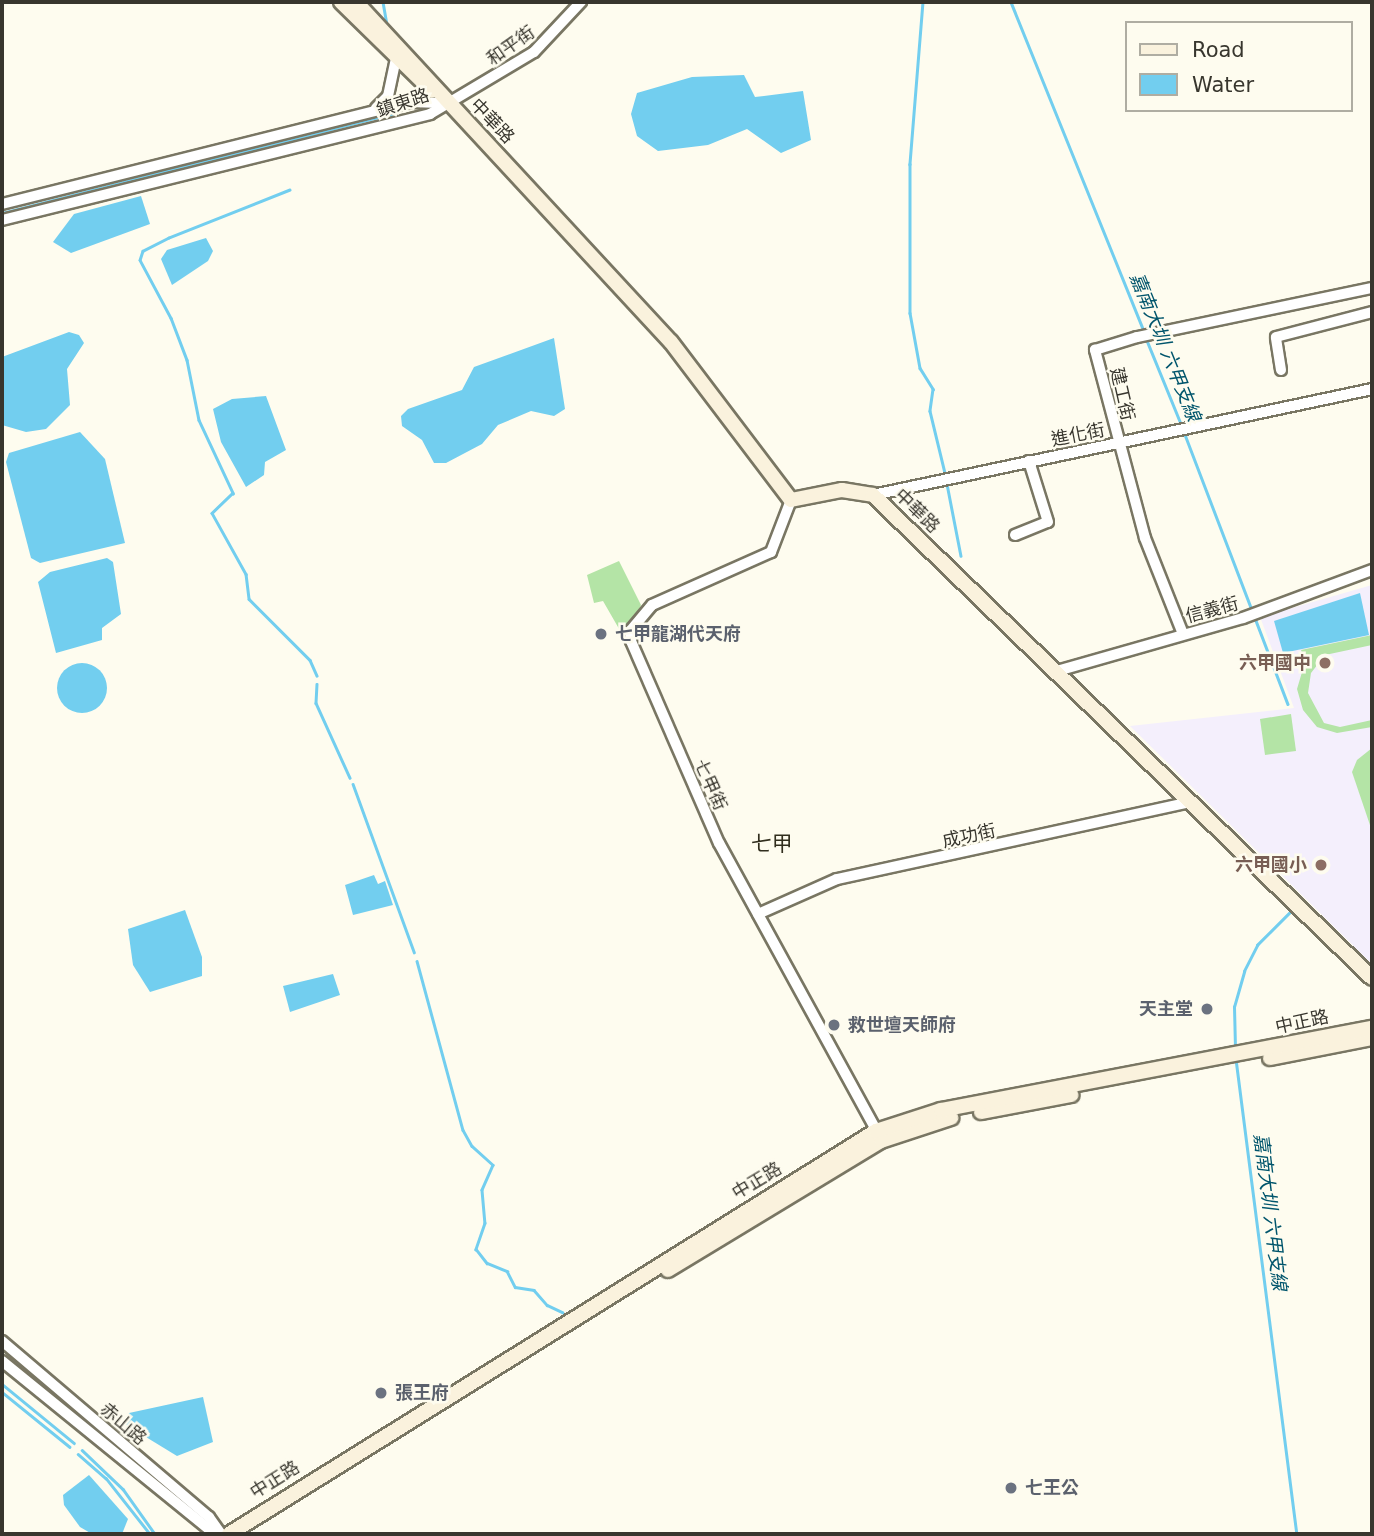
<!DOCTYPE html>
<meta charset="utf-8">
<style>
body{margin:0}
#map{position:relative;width:1374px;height:1536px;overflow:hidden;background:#fefcef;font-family:"DejaVu Sans","Noto Sans TC",sans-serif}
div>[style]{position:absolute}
.education>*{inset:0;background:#f4effc}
.green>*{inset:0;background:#b4e4a6}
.water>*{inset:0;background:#72ceef}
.round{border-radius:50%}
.stream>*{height:2.5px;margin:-1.25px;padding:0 1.25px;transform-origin:1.25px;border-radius:1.25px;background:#72ceef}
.roads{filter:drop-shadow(2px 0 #797663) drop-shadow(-2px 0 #797663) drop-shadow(0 2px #797663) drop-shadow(0 -2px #797663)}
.street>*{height:10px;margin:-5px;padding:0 5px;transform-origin:5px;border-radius:5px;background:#fff}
.secondary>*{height:14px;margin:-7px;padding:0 7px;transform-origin:7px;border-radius:7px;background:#faf2dd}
.dots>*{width:19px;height:19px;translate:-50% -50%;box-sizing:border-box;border:4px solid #fefcef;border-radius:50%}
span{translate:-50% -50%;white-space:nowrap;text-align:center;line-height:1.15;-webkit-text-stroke:5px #fefcef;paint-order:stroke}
.street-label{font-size:18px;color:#38362e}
.worship-label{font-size:18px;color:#5b616d;font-weight:700}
.left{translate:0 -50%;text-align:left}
.right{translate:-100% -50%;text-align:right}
.education-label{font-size:18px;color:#785e54;font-weight:700}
.water-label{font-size:19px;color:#01556c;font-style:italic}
.quarter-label{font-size:21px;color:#312e1e}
.frame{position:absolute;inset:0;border:4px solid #38362e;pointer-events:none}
.legend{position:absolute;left:1125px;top:21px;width:228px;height:91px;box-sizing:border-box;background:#fefcef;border:2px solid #afada2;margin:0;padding:9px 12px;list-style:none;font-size:21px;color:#38362e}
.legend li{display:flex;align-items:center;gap:14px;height:35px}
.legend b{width:35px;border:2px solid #afada2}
</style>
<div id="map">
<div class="education">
<i style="clip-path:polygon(1372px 585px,1372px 964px,1130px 726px,1294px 708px,1260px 617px)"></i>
</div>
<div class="green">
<i style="clip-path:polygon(619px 561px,641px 605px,630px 631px,622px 634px,603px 601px,594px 603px,587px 575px)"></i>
<i style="clip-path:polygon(1372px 635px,1372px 645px,1325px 655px,1311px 673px,1308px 693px,1324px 723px,1340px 727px,1372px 720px,1372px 727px,1337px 733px,1317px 727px,1303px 710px,1297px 689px,1305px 662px,1301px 650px)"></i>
<i style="clip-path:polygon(1291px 714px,1296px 751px,1265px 755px,1260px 719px)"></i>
<i style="clip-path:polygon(1372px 748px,1372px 831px,1352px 772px,1357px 760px)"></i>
</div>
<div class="water">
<i style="clip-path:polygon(744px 75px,755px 97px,803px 91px,811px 140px,781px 153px,747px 129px,708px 145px,658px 151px,637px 136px,631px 114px,637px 93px,692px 77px)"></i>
<i style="clip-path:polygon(141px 196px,150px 224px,71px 253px,53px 242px,74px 214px)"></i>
<i style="clip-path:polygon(206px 238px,213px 251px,208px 261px,172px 285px,161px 259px,167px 250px)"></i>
<i style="clip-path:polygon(69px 332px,79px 335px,84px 343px,67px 369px,70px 405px,46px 429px,26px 432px,2px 425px,2px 357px)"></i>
<i style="clip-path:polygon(554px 338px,565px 409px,554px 416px,531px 411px,498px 425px,482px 444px,446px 463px,434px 463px,422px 440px,402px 426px,401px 416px,408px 409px,462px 390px,474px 367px)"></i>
<i style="clip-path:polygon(266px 396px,286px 450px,265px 462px,264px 475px,246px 487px,221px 442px,213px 409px,232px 399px)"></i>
<i style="clip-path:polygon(80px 432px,105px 459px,125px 543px,40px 563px,31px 558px,6px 462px,9px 453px)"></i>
<i style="clip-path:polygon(107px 558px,113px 562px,121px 614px,102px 628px,102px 640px,56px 653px,38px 582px,50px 572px)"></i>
<i style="clip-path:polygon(1360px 593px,1369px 635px,1283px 653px,1274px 621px)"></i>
<i class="round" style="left:57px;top:663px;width:50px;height:50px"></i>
<i style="clip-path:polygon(374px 875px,378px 884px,385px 881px,393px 905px,353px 915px,345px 885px)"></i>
<i style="clip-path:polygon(185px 910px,202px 957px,202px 976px,150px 992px,133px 965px,128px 929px)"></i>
<i style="clip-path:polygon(333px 974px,340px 995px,290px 1012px,283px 986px)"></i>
<i style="clip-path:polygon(203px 1397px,213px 1442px,177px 1456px,123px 1423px,129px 1413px)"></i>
<i style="clip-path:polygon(89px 1475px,128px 1519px,122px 1534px,92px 1534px,80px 1527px,64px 1505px,63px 1495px)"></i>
</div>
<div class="stream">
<i style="left:383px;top:2px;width:23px;rotate:80deg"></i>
<i style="left:923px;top:2px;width:163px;rotate:94.6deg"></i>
<i style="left:910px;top:164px;width:149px;rotate:90deg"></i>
<i style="left:910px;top:313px;width:56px;rotate:79.7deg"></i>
<i style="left:920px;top:368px;width:25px;rotate:58deg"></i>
<i style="left:933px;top:389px;width:22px;rotate:98deg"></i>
<i style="left:930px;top:411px;width:68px;rotate:76.4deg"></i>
<i style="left:1011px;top:2px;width:356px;rotate:68deg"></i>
<i style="left:290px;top:190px;width:130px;rotate:158.4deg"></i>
<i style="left:169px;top:238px;width:29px;rotate:153deg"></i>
<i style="left:143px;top:251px;width:9px;rotate:108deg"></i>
<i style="left:140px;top:260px;width:66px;rotate:61.9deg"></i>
<i style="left:171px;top:318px;width:45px;rotate:69.1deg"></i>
<i style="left:187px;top:360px;width:61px;rotate:78.7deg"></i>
<i style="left:199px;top:420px;width:81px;rotate:65deg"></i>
<i style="left:233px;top:493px;width:29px;rotate:136deg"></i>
<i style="left:212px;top:513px;width:70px;rotate:60.9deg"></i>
<i style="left:246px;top:574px;width:25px;rotate:83deg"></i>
<i style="left:249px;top:599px;width:86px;rotate:45deg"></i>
<i style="left:310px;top:660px;width:17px;rotate:66deg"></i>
<i style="left:2px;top:213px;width:408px;rotate:-14.3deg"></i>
<i style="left:1146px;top:338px;width:95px;rotate:67.8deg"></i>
<i style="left:1184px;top:432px;width:291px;rotate:69.1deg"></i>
<i style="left:947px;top:484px;width:73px;rotate:79deg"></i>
<i style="left:317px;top:684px;width:19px;rotate:93deg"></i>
<i style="left:316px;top:703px;width:82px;rotate:65.6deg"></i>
<i style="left:353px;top:784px;width:179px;rotate:70deg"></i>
<i style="left:417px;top:961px;width:175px;rotate:74.8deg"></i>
<i style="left:463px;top:1130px;width:18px;rotate:61deg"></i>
<i style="left:472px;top:1146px;width:28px;rotate:42deg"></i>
<i style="left:493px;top:1165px;width:27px;rotate:114deg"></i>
<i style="left:482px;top:1190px;width:33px;rotate:85deg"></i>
<i style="left:485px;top:1223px;width:28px;rotate:109deg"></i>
<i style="left:476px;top:1249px;width:18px;rotate:52deg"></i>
<i style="left:487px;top:1263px;width:22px;rotate:22deg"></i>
<i style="left:507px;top:1271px;width:18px;rotate:63deg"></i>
<i style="left:515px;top:1287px;width:19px;rotate:9deg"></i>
<i style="left:534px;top:1290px;width:20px;rotate:49deg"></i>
<i style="left:547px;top:1305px;width:17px;rotate:25deg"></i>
<i style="left:1235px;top:1048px;width:41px;rotate:-91.4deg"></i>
<i style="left:1234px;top:1007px;width:37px;rotate:-74deg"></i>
<i style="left:1244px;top:971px;width:29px;rotate:-63deg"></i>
<i style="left:1257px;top:945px;width:48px;rotate:-45deg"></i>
<i style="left:1236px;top:1059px;width:479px;rotate:82.7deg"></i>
<i style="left:2px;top:1384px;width:93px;rotate:39.3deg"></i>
<i style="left:2px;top:1392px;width:87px;rotate:39deg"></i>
<i style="left:82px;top:1450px;width:57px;rotate:43.6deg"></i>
<i style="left:123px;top:1489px;width:55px;rotate:54.6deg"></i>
<i style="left:78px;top:1454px;width:37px;rotate:41deg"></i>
<i style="left:106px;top:1478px;width:71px;rotate:51.8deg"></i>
</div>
<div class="roads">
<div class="street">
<i style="left:376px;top:108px;width:17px;rotate:-45deg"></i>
<i style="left:388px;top:96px;width:38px;rotate:-78deg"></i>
<i style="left:2px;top:204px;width:421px;rotate:-14deg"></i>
<i style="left:410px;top:102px;width:38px;rotate:2deg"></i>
<i style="left:2px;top:220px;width:441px;rotate:-13.9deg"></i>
<i style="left:430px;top:114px;width:121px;rotate:-30.8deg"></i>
<i style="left:534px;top:52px;width:69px;rotate:-46.8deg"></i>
<i style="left:1281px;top:370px;width:33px;rotate:-99deg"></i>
<i style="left:1276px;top:337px;width:99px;rotate:-14.6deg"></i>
<i style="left:873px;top:495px;width:510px;rotate:-11.99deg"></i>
<i style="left:791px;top:500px;width:56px;rotate:111deg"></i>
<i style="left:771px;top:552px;width:130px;rotate:156deg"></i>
<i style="left:652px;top:605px;width:34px;rotate:130deg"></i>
<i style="left:630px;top:631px;width:10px;rotate:84deg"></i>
<i style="left:631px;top:641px;width:220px;rotate:66.5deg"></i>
<i style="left:719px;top:843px;width:332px;rotate:61.3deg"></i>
<i style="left:1015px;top:535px;width:35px;rotate:-22deg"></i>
<i style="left:1048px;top:522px;width:64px;rotate:-107.3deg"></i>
<i style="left:1183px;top:634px;width:103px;rotate:-111.6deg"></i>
<i style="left:1145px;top:538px;width:195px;rotate:-104.9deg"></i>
<i style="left:1095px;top:350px;width:44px;rotate:-17.2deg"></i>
<i style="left:1137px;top:337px;width:240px;rotate:-11.8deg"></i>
<i style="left:1057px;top:671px;width:193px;rotate:-15.9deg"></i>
<i style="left:1243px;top:618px;width:138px;rotate:-20.4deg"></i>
<i style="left:758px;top:914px;width:86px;rotate:-23.9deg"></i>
<i style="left:837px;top:879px;width:362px;rotate:-12.3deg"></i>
<i style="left:2px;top:1341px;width:272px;rotate:40.4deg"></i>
<i style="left:209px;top:1517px;width:21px;rotate:55deg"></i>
<i style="left:2px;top:1361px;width:274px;rotate:39.1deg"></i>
</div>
<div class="secondary">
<i style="left:341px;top:2px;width:127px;rotate:44.4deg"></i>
<i style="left:356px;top:2px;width:463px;rotate:47.2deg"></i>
<i style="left:671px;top:342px;width:198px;rotate:52.8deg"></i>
<i style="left:791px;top:500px;width:52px;rotate:-11.1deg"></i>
<i style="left:842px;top:490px;width:31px;rotate:9deg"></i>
<i style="left:873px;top:495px;width:694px;rotate:44.07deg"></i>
<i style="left:1270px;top:1058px;width:104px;rotate:-11.1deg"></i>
<i style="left:981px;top:1112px;width:92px;rotate:-10.7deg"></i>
<i style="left:668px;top:1270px;width:249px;rotate:-31.2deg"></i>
<i style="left:881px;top:1141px;width:74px;rotate:-18.2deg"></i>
<i style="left:229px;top:1534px;width:762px;rotate:-31.92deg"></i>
<i style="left:876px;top:1131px;width:68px;rotate:-17.9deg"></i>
<i style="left:941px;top:1110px;width:439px;rotate:-10.8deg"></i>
</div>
</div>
<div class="dots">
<i style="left:601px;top:634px;background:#6b7280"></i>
<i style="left:1325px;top:663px;background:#8d6e63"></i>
<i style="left:1321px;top:865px;background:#8d6e63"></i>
<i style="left:1207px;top:1009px;background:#6b7280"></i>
<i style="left:834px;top:1025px;background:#6b7280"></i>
<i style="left:381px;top:1393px;background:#6b7280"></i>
<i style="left:1011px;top:1488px;background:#6b7280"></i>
</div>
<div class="street-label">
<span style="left:511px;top:46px;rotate:-35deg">和平街</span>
<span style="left:403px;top:103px;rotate:-18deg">鎮東路</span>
<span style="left:492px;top:121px;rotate:46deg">中華路</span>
<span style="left:1122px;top:394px;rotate:77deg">建工街</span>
<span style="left:1078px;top:435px;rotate:-11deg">進化街</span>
<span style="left:917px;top:511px;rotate:44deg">中華路</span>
<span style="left:1212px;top:610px;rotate:-15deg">信義街</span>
<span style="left:710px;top:785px;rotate:66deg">七甲街</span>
<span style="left:969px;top:836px;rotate:-12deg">成功街</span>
<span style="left:1302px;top:1022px;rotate:-12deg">中正路</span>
<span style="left:757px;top:1181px;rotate:-31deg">中正路</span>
<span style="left:123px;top:1424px;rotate:40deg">赤山路</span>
<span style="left:275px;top:1480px;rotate:-32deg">中正路</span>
</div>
<div class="worship-label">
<span class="left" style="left:615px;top:634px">七甲龍湖代天府</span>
<span class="right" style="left:1193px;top:1009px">天主堂</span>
<span class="left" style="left:848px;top:1025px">救世壇天師府</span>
<span class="left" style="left:395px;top:1393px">張王府</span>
<span class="left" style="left:1025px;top:1488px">七王公</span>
</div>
<div class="education-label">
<span class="right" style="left:1311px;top:663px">六甲國中</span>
<span class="right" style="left:1307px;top:865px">六甲國小</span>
</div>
<div class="water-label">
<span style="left:1165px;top:347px;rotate:68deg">嘉南大圳 六甲支線</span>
<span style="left:1270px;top:1212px;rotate:83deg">嘉南大圳 六甲支線</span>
</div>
<div class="quarter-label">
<span style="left:772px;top:844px">七甲</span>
</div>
<div class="frame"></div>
<ul class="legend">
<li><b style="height:9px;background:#faf2dd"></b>Road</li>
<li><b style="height:19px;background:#72ceef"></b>Water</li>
</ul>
</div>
